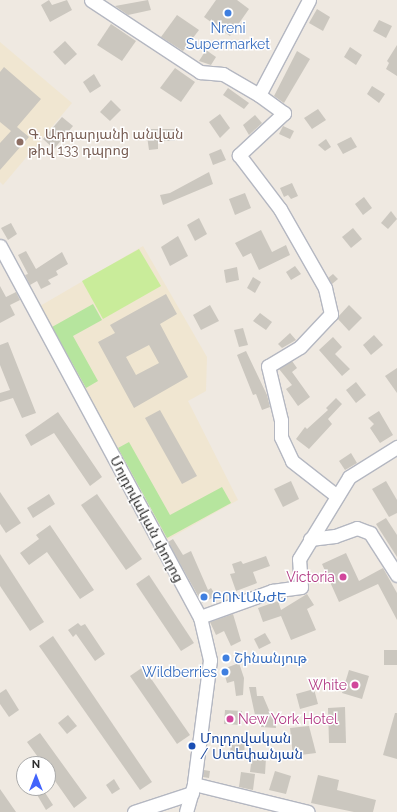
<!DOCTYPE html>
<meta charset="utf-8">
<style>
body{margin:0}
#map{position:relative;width:397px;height:812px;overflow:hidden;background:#efe9e1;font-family:Raleway,"Noto Sans Armenian",sans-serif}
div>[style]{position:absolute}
.education>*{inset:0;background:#f0e6d1}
.green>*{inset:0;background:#b6e59e}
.pitch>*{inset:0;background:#c9ec9a}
.building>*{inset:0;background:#cbc7bf}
.roads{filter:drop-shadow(1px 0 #b4b7c1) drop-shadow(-1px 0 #b4b7c1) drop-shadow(0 1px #b4b7c1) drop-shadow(0 -1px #b4b7c1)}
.minor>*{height:13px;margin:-6.5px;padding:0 6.5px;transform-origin:6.5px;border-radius:6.5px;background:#fff}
.dots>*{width:11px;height:11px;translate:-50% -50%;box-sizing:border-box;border:2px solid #fff;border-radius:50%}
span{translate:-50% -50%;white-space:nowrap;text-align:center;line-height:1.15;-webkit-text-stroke:3px #fff;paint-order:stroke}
.shop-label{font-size:14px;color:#366cbe}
.left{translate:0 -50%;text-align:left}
.right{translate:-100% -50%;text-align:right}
.education-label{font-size:14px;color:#785e54}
.street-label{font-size:14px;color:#2e2e2e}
.hotel-label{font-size:14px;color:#b23c85}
.transit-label{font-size:14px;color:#164399}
.north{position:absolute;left:16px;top:756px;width:40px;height:40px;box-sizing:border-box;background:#fff;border:1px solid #ababab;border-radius:50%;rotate:0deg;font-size:11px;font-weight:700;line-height:16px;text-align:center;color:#2e2e2e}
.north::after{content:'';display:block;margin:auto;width:14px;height:18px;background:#4264fb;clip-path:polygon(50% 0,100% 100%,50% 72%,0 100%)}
</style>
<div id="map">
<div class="education">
<i style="clip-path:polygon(0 42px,72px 103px,3px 185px,0 182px)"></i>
<i style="clip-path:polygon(143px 246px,207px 357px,206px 391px,188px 401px,238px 500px,167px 540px,40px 306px)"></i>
</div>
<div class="green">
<i style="clip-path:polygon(93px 304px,102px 320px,73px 336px,98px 381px,86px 388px,52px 327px)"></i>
<i style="clip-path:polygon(129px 442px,170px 515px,222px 487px,231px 503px,167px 538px,118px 448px)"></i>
</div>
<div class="pitch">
<i style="clip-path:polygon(139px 249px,161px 286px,103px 319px,82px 281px)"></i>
</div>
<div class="building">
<i style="clip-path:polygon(49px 0,52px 5px,67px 0,72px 10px,50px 22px,41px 5px)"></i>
<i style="clip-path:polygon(148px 0,151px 10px,128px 15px,115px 6px)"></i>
<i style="clip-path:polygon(216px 0,237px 0,249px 9px,230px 36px,204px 17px)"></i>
<i style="clip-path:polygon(317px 9px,330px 17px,323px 31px,309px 23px)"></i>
<i style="clip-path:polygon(177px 15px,199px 30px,183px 51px,161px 37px)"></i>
<i style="clip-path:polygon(379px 20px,392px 26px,386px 38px,373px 31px)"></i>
<i style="clip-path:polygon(111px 24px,136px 41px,122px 61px,97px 45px)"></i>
<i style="clip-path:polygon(65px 41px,77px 54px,65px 65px,53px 52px)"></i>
<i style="clip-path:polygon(397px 45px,397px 76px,386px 69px,389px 63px,387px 61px)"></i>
<i style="clip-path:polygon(350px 47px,362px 55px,356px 65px,344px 57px)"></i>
<i style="clip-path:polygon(206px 50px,216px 57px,211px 65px,199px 61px)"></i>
<i style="clip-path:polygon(297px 51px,310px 59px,284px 103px,274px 96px)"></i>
<i style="clip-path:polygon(4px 67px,41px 99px,17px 127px,29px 137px,0 170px,0 143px,11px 131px,0 122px,0 72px)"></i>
<i style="clip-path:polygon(175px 68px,195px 82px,181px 102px,160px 88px)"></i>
<i style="clip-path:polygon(94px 74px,101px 86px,90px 93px,83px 82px)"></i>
<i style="clip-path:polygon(372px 86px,385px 94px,379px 103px,367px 94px)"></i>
<i style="clip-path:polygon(228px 88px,249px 103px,244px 109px,223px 95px)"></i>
<i style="clip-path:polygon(111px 100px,121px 110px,110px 121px,100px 112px)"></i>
<i style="clip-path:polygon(318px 109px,326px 120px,312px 129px,304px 118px)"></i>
<i style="clip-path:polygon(220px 114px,230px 128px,220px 138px,209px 122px)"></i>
<i style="clip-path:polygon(255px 115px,262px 123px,249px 135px,243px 125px)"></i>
<i style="clip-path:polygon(62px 117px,73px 126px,54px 149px,43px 139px)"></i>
<i style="clip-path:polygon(283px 126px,294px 131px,290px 139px,279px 134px)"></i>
<i style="clip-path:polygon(146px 129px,175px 129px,175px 141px,158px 141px,158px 149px,149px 150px)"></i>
<i style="clip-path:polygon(351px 137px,357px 147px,343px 154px,337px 144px)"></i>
<i style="clip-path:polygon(326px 139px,331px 147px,325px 151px,318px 145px)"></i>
<i style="clip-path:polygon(221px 149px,226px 160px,213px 165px,209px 154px)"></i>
<i style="clip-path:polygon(209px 172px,213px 184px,163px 205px,160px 195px,170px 193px)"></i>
<i style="clip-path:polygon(292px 183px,298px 196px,291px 199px,288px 195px,284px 197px,280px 188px)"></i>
<i style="clip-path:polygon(245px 193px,251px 208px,235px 215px,229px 199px)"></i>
<i style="clip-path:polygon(364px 197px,372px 208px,363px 215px,355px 204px)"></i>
<i style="clip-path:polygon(391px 211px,397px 219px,388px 229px,381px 223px)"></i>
<i style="clip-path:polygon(199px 218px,207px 234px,195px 241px,187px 225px)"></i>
<i style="clip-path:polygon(11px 223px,17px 234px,8px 240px,1px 228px)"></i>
<i style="clip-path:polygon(353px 228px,362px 239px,351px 248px,342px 237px)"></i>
<i style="clip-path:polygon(261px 230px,272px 252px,286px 245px,290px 255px,259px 270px,251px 253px,243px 257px,235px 243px)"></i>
<i style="clip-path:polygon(178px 236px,188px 256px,170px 266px,161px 247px)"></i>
<i style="clip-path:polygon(26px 251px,36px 269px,62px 252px,68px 264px,56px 271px,58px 275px,48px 280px,51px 284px,41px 289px,37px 281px,30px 285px,25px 275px,28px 274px,18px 255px)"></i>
<i style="clip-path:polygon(295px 266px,301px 274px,291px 280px,286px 272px)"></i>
<i style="clip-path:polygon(237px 267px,239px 280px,226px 283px,224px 270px)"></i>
<i style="clip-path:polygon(333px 274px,338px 279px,332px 284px,328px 278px)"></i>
<i style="clip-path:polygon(253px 277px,261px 282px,255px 293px,247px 288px)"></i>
<i style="clip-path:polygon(0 286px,6px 297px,16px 292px,20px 300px,10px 305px,15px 315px,0 323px)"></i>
<i style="clip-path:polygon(evenodd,166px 294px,177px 314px,160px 324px,188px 377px,134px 408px,98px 342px,115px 333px,110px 325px,166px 294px,149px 345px,159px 363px,136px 375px,126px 357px,149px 345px)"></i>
<i style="clip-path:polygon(210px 305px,219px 321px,201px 330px,193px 315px)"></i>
<i style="clip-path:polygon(349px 305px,362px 318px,349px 331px,337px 318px)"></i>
<i style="clip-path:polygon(260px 313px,272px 322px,266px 330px,253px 321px)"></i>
<i style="clip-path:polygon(243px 328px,248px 345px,239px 347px,234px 330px)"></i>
<i style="clip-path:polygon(290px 333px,296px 340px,282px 348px,278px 344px)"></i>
<i style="clip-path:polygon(374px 335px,383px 345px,371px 355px,363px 345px)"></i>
<i style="clip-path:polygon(333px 337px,342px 347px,335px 354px,350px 369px,342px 376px,319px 350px)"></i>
<i style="clip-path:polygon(8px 342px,36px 413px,22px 418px,13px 398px,0 402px,0 393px,10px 390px,0 365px,0 345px)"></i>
<i style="clip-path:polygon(246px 351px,267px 395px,270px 407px,262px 410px,256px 394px,253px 395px,237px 355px)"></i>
<i style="clip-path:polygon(292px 361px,297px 368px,292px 372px,310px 397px,298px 406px,286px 389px,292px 385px,279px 369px)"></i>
<i style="clip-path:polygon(397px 368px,397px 393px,385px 376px)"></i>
<i style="clip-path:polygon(356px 382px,366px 395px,356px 403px,346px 390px)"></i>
<i style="clip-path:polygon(336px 398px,342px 404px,328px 419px,332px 424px,309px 449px,296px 439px,305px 427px,307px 429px,328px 410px,326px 408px)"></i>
<i style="clip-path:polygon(160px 410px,197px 476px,182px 484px,145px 418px)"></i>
<i style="clip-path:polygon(379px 411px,393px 435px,380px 443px,370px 428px,374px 424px,368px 418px)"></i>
<i style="clip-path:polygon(58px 412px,102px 477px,90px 486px,54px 433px,31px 446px,25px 435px)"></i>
<i style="clip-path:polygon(351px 453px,357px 463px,345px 470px,339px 461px)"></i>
<i style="clip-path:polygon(291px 481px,299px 499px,283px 507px,274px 489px)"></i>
<i style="clip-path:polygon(386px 481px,397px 500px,397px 513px,389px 517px,372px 489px)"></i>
<i style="clip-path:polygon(0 492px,21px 523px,6px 533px,0 524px)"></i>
<i style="clip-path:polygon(49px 494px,55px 504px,33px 518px,27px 508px)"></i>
<i style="clip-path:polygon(97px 494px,142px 559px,126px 570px,81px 505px)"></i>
<i style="clip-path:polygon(386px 518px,397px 535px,397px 557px,376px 524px)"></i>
<i style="clip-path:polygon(50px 525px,94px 590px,80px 599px,47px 552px,29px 565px,20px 553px,39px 539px,36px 535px)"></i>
<i style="clip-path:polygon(173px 539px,183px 555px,191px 551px,208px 590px,211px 588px,216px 596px,202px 603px,168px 542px)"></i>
<i style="clip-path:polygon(346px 553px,359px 581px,383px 568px,397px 593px,397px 620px,378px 584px,339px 602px,322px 564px)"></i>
<i style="clip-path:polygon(0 554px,44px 622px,30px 631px,0 586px)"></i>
<i style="clip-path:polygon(266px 556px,270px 566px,253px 572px,257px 583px,236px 591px,230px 574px,235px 573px,232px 564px,241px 561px,243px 564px)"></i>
<i style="clip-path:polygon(149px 575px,194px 643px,181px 651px,136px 584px)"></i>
<i style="clip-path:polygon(307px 594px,314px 605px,307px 609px,316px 630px,291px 640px,281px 616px,263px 622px,258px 608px,278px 601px,281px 610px)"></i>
<i style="clip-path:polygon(233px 614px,241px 641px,231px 646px,224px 631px,216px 635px,210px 622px)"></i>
<i style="clip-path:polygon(78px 623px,81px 626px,85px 624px,105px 654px,95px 661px,76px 634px,73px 637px,68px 630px)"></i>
<i style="clip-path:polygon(265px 633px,271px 643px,259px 649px,254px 639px)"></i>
<i style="clip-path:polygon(53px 636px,152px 782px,140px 790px,39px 646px)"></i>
<i style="clip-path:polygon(384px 650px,397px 650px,397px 665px,384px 665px)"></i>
<i style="clip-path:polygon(239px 663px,244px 678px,243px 695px,236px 696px,234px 681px,227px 683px,223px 669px)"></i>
<i style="clip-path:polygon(143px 667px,190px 735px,177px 744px,130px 676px)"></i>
<i style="clip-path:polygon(349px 670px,369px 676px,362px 699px,342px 693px)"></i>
<i style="clip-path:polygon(249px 687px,256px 687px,257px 696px,263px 696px,272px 717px,275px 718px,276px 728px,261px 727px,258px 715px,255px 715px)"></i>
<i style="clip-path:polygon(6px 689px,19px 710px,9px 717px,0 704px,0 693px)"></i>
<i style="clip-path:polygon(314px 689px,318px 704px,300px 709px,296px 694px)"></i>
<i style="clip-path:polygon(345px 707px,346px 743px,329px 743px,328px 708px)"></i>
<i style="clip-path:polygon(225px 710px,242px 711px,242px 725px,224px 724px)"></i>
<i style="clip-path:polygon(395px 713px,397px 713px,397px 759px,383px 755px)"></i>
<i style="clip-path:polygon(68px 715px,77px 726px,67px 734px,58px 723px)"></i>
<i style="clip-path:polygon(309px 726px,316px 753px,293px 756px,290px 728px)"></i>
<i style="clip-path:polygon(40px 733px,87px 798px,74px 808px,48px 771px,48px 764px,43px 764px,27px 742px)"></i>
<i style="clip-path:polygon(231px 742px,245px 744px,244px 754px,230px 753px)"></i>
<i style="clip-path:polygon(252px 756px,266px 758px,265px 774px,250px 772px)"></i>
<i style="clip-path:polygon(204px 770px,210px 771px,209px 778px,203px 777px)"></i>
<i style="clip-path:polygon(275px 771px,291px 776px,286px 794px,269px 790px)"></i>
<i style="clip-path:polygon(241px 772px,255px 774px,253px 790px,239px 787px)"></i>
<i style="clip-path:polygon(318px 775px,339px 780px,337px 790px,376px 800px,373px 812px,354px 812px,311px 803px)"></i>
<i style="clip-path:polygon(114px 779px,120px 789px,112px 794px,106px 785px)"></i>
<i style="clip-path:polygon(33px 788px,42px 788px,53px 805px,46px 810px)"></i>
<i style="clip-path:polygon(0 789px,16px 812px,0 812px)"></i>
</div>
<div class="roads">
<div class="minor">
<i style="left:91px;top:0;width:131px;rotate:33.4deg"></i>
<i style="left:200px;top:72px;width:23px;rotate:5deg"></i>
<i style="left:223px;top:74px;width:42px;rotate:30.3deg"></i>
<i style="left:309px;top:0;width:107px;rotate:117.8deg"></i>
<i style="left:259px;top:95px;width:31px;rotate:36deg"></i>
<i style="left:284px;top:113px;width:62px;rotate:137deg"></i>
<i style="left:239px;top:155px;width:68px;rotate:52.8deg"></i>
<i style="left:280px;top:209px;width:91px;rotate:60.3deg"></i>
<i style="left:325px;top:288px;width:27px;rotate:77deg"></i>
<i style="left:331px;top:314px;width:45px;rotate:133.2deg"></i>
<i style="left:300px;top:347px;width:37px;rotate:149deg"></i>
<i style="left:268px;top:366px;width:56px;rotate:76.5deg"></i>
<i style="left:281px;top:420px;width:17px;rotate:90deg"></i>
<i style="left:281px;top:437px;width:26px;rotate:65deg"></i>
<i style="left:292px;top:461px;width:57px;rotate:37.9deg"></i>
<i style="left:0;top:246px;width:421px;rotate:61.7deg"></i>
<i style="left:200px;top:617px;width:44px;rotate:76.9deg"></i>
<i style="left:210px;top:660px;width:125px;rotate:97.4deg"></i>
<i style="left:194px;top:784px;width:29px;rotate:106deg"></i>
<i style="left:310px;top:539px;width:25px;rotate:-7deg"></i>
<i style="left:335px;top:536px;width:23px;rotate:-20deg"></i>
<i style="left:357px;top:528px;width:14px;rotate:21deg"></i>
<i style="left:370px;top:533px;width:50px;rotate:57.3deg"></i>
<i style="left:200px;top:617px;width:77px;rotate:-19.9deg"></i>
<i style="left:272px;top:591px;width:29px;rotate:-8deg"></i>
<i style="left:301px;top:587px;width:28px;rotate:-94deg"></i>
<i style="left:299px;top:559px;width:96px;rotate:-58.6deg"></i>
<i style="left:349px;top:477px;width:57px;rotate:-32deg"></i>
<i style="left:194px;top:784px;width:117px;rotate:13.8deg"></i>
<i style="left:134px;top:812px;width:61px;rotate:-18.1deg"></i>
</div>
</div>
<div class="dots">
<i style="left:228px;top:13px;background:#3f7fe0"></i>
<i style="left:20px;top:142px;background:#8d6e63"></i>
<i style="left:343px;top:577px;background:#d1479c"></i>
<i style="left:204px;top:597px;background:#3f7fe0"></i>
<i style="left:226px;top:658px;background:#3f7fe0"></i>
<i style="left:225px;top:672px;background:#3f7fe0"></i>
<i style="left:355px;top:685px;background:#d1479c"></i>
<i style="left:230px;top:719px;background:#d1479c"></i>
<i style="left:192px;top:746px;background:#1a4fb4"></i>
</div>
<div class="shop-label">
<span style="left:228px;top:36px">Nreni<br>Supermarket</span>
<span class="left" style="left:212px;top:597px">ԲՈՒԼԱՆԺԵ</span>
<span class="left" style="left:234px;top:658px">Շինանյութ</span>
<span class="right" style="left:217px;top:672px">Wildberries</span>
</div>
<div class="education-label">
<span class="left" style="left:28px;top:142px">Գ. Ադդարյանի անվան<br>թիվ 133 դպրոց</span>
</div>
<div class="street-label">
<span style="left:147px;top:519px;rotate:62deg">Մոլդովական փողոց</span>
</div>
<div class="hotel-label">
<span class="right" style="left:335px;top:577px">Victoria</span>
<span class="right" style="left:347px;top:685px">White</span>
<span class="left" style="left:238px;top:719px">New York Hotel</span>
</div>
<div class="transit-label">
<span class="left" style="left:200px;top:746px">Մոլդովական<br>/ Ստեփանյան</span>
</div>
<div class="north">N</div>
</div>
